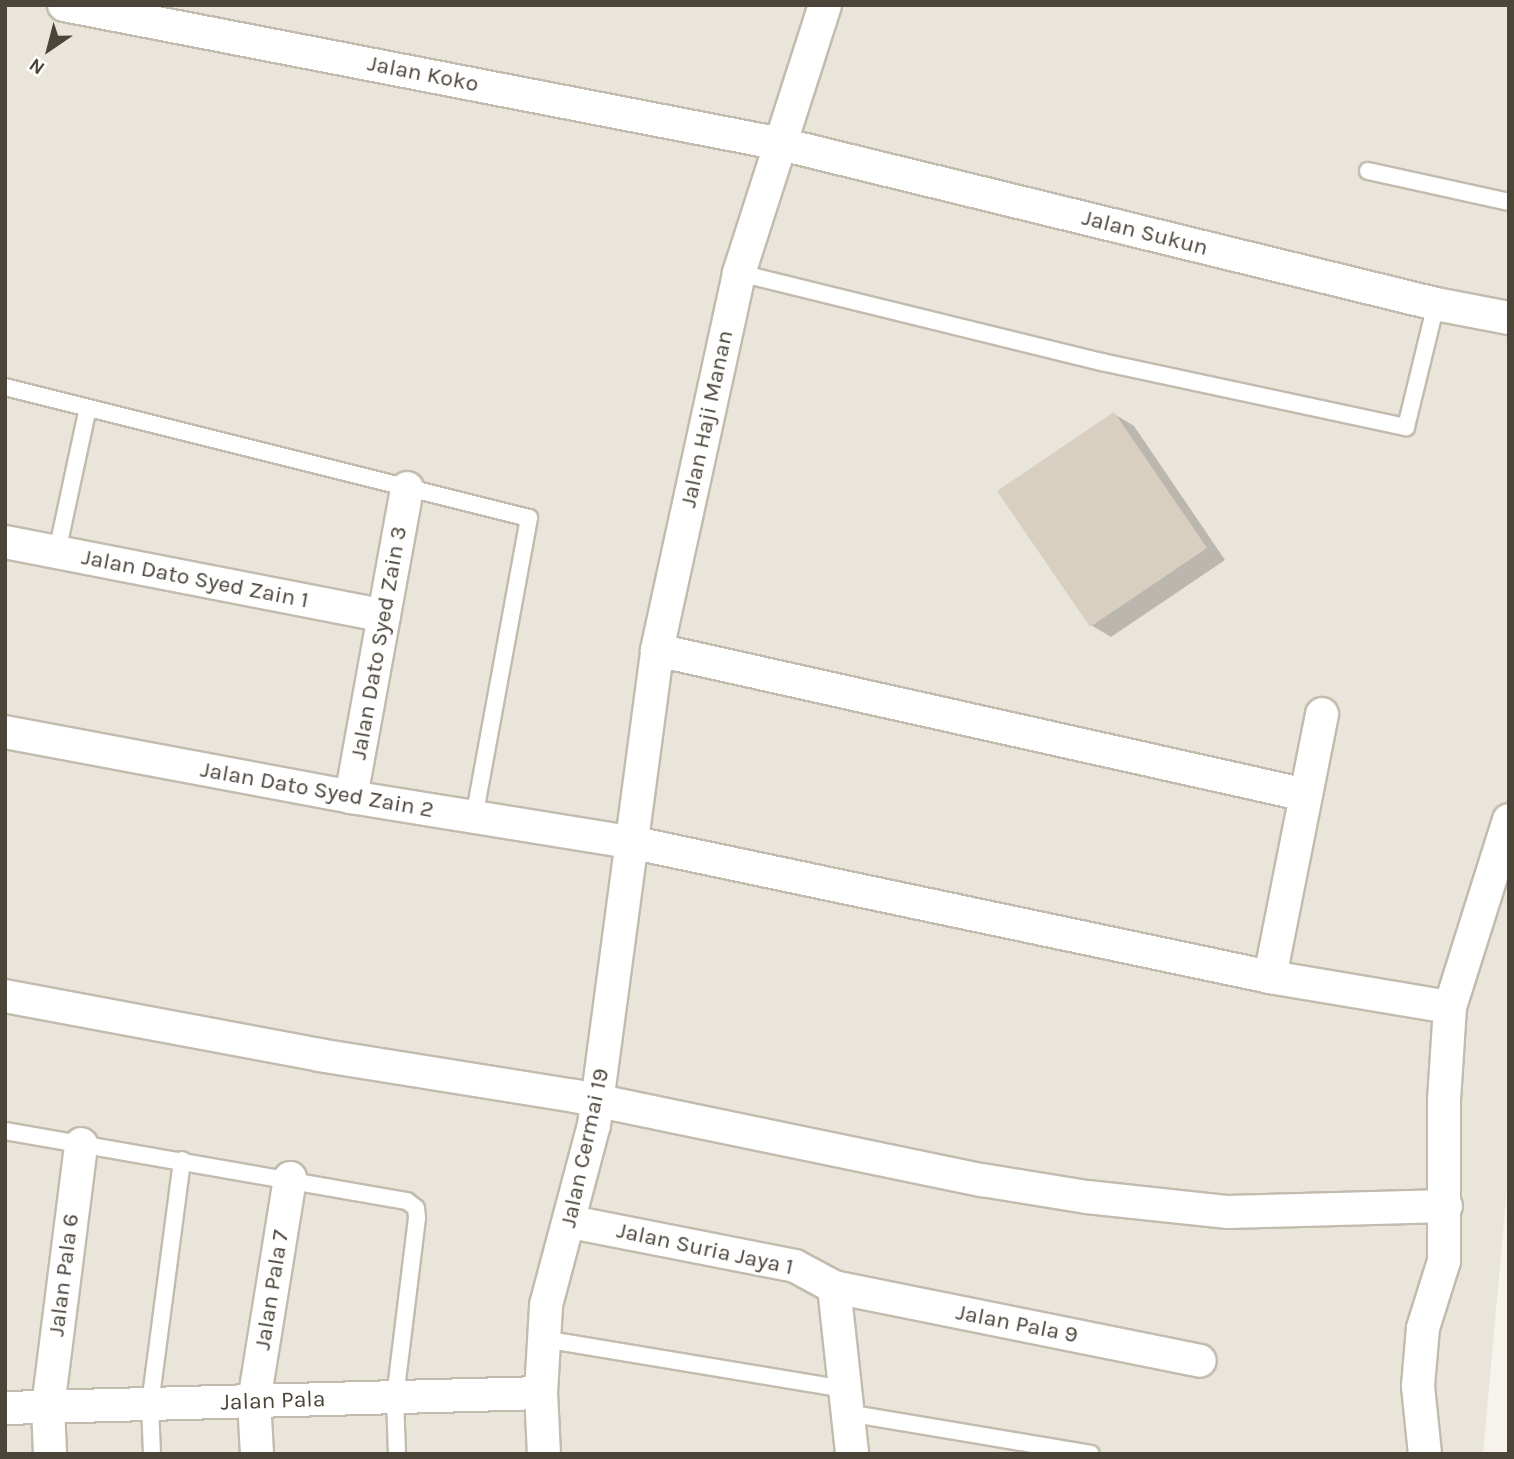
<!DOCTYPE html>
<style>
body{margin:0}
#map{position:relative;width:1514px;height:1459px;overflow:hidden;background:#f6f3ec;font-family:Karla,sans-serif}
div>[style]{position:absolute}
.residential>*{inset:0;background:#eae5da}
.shadow>*{inset:0;background:#0003}
.building>*{inset:0;background:#d8cfc1}
.roads{filter:drop-shadow(2px 0 #c2bbae) drop-shadow(-2px 0 #c2bbae) drop-shadow(0 2px #c2bbae) drop-shadow(0 -2px #c2bbae)}
.service>*{height:16px;margin:-8px;padding:0 8px;transform-origin:8px;border-radius:8px;background:#fff}
.minor>*{height:32px;margin:-16px;padding:0 16px;transform-origin:16px;border-radius:16px;background:#fff}
span{translate:-50% -50%;white-space:nowrap;text-align:center;line-height:1.15;-webkit-text-stroke:5px #fff;paint-order:stroke}
.street-label{font-size:23px;color:#4b4439}
.frame{position:absolute;inset:0;border:7px solid #4b4439;pointer-events:none}
.north{position:absolute;left:14px;top:14px;width:70px;height:70px;-webkit-text-stroke:5px #fff;paint-order:stroke;rotate:215deg;font-size:19px;font-weight:700;line-height:28px;text-align:center;color:#4b4439}
.north::after{content:'';display:block;margin:auto;width:24px;height:32px;background:#4b4439;clip-path:polygon(50% 0,100% 100%,50% 72%,0 100%)}
</style>
<div id="map">
<div class="residential">
<i style="clip-path:polygon(5px 5px,1509px 5px,1509px 1166px,1483px 1454px,5px 1454px)"></i>
</div>
<div class="shadow">
<i style="clip-path:polygon(1114px 414px,1134px 426px,1225px 560px,1111px 637px,1091px 625px)"></i>
</div>
<div class="building">
<i style="clip-path:polygon(1114px 412px,1207px 548px,1090px 627px,997px 491px)"></i>
</div>
<div class="roads">
<div class="service">
<i style="left:1368px;top:171px;width:144px;rotate:12.4deg"></i>
<i style="left:739px;top:273px;width:374px;rotate:13.8deg"></i>
<i style="left:1102px;top:362px;width:311px;rotate:12.1deg"></i>
<i style="left:1406px;top:427px;width:127px;rotate:-76.3deg"></i>
<i style="left:5px;top:387px;width:540px;rotate:14.04deg"></i>
<i style="left:529px;top:518px;width:305px;rotate:100.4deg"></i>
<i style="left:57px;top:552px;width:147px;rotate:-77.9deg"></i>
<i style="left:5px;top:1131px;width:408px;rotate:9.9deg"></i>
<i style="left:407px;top:1201px;width:11px;rotate:38deg"></i>
<i style="left:416px;top:1208px;width:10px;rotate:84deg"></i>
<i style="left:417px;top:1218px;width:180px;rotate:97deg"></i>
<i style="left:395px;top:1397px;width:57px;rotate:88deg"></i>
<i style="left:543px;top:1339px;width:306px;rotate:9.4deg"></i>
<i style="left:847px;top:1413px;width:247px;rotate:9.5deg"></i>
<i style="left:152px;top:1454px;width:50px;rotate:-92.3deg"></i>
<i style="left:150px;top:1404px;width:246px;rotate:-82.5deg"></i>
</div>
<div class="minor">
<i style="left:64px;top:5px;width:730px;rotate:10.97deg"></i>
<i style="left:781px;top:144px;width:674px;rotate:13.73deg"></i>
<i style="left:1436px;top:304px;width:74px;rotate:10.9deg"></i>
<i style="left:5px;top:542px;width:386px;rotate:11deg"></i>
<i style="left:657px;top:650px;width:665px;rotate:12.59deg"></i>
<i style="left:5px;top:732px;width:352px;rotate:10.6deg"></i>
<i style="left:351px;top:797px;width:283px;rotate:9.2deg"></i>
<i style="left:630px;top:842px;width:654px;rotate:11.91deg"></i>
<i style="left:1270px;top:977px;width:182px;rotate:9.5deg"></i>
<i style="left:351px;top:797px;width:314px;rotate:-79.7deg"></i>
<i style="left:1270px;top:977px;width:268px;rotate:-78.8deg"></i>
<i style="left:5px;top:996px;width:319px;rotate:10.6deg"></i>
<i style="left:319px;top:1055px;width:259px;rotate:9.1deg"></i>
<i style="left:575px;top:1096px;width:416px;rotate:11.7deg"></i>
<i style="left:982px;top:1180px;width:106px;rotate:9.2deg"></i>
<i style="left:1087px;top:1197px;width:142px;rotate:6.1deg"></i>
<i style="left:1228px;top:1212px;width:218px;rotate:-1.6deg"></i>
<i style="left:571px;top:1222px;width:228px;rotate:11.1deg"></i>
<i style="left:795px;top:1266px;width:44px;rotate:28.3deg"></i>
<i style="left:834px;top:1287px;width:373px;rotate:11.4deg"></i>
<i style="left:834px;top:1287px;width:168px;rotate:83.8deg"></i>
<i style="left:5px;top:1408px;width:536px;rotate:-1.6deg"></i>
<i style="left:50px;top:1454px;width:47px;rotate:-92.4deg"></i>
<i style="left:48px;top:1407px;width:265px;rotate:-82.8deg"></i>
<i style="left:257px;top:1454px;width:53px;rotate:-93.2deg"></i>
<i style="left:254px;top:1401px;width:226px;rotate:-80.8deg"></i>
<i style="left:544px;top:1454px;width:61px;rotate:-92.8deg"></i>
<i style="left:541px;top:1393px;width:88px;rotate:-86.7deg"></i>
<i style="left:546px;top:1305px;width:186px;rotate:-75.1deg"></i>
<i style="left:594px;top:1125px;width:479px;rotate:-82.4deg"></i>
<i style="left:657px;top:650px;width:386px;rotate:-77.7deg"></i>
<i style="left:739px;top:273px;width:281px;rotate:-72.2deg"></i>
<i style="left:1425px;top:1454px;width:68px;rotate:-95.9deg"></i>
<i style="left:1418px;top:1386px;width:58px;rotate:-85.1deg"></i>
<i style="left:1423px;top:1328px;width:70px;rotate:-72.6deg"></i>
<i style="left:1444px;top:1261px;width:161px;rotate:-90deg"></i>
<i style="left:1444px;top:1100px;width:93px;rotate:-86.3deg"></i>
<i style="left:1450px;top:1007px;width:196px;rotate:-72.5deg"></i>
</div>
</div>
<div class="street-label">
<span style="left:423px;top:74px;rotate:11deg">Jalan Koko</span>
<span style="left:1145px;top:233px;rotate:14deg">Jalan Sukun</span>
<span style="left:707px;top:419px;rotate:-78deg">Jalan Haji Manan</span>
<span style="left:195px;top:579px;rotate:11deg">Jalan Dato Syed Zain 1</span>
<span style="left:379px;top:643px;rotate:-80deg">Jalan Dato Syed Zain 3</span>
<span style="left:317px;top:790px;rotate:10deg">Jalan Dato Syed Zain 2</span>
<span style="left:585px;top:1148px;rotate:-78deg">Jalan Cermai 19</span>
<span style="left:705px;top:1249px;rotate:12deg">Jalan Suria Jaya 1</span>
<span style="left:64px;top:1275px;rotate:-83deg">Jalan Pala 6</span>
<span style="left:272px;top:1290px;rotate:-81deg">Jalan Pala 7</span>
<span style="left:1017px;top:1324px;rotate:11deg">Jalan Pala 9</span>
<span style="left:273px;top:1401px;rotate:-2deg">Jalan Pala</span>
</div>
<div class="frame"></div>
<div class="north">N</div>
</div>
